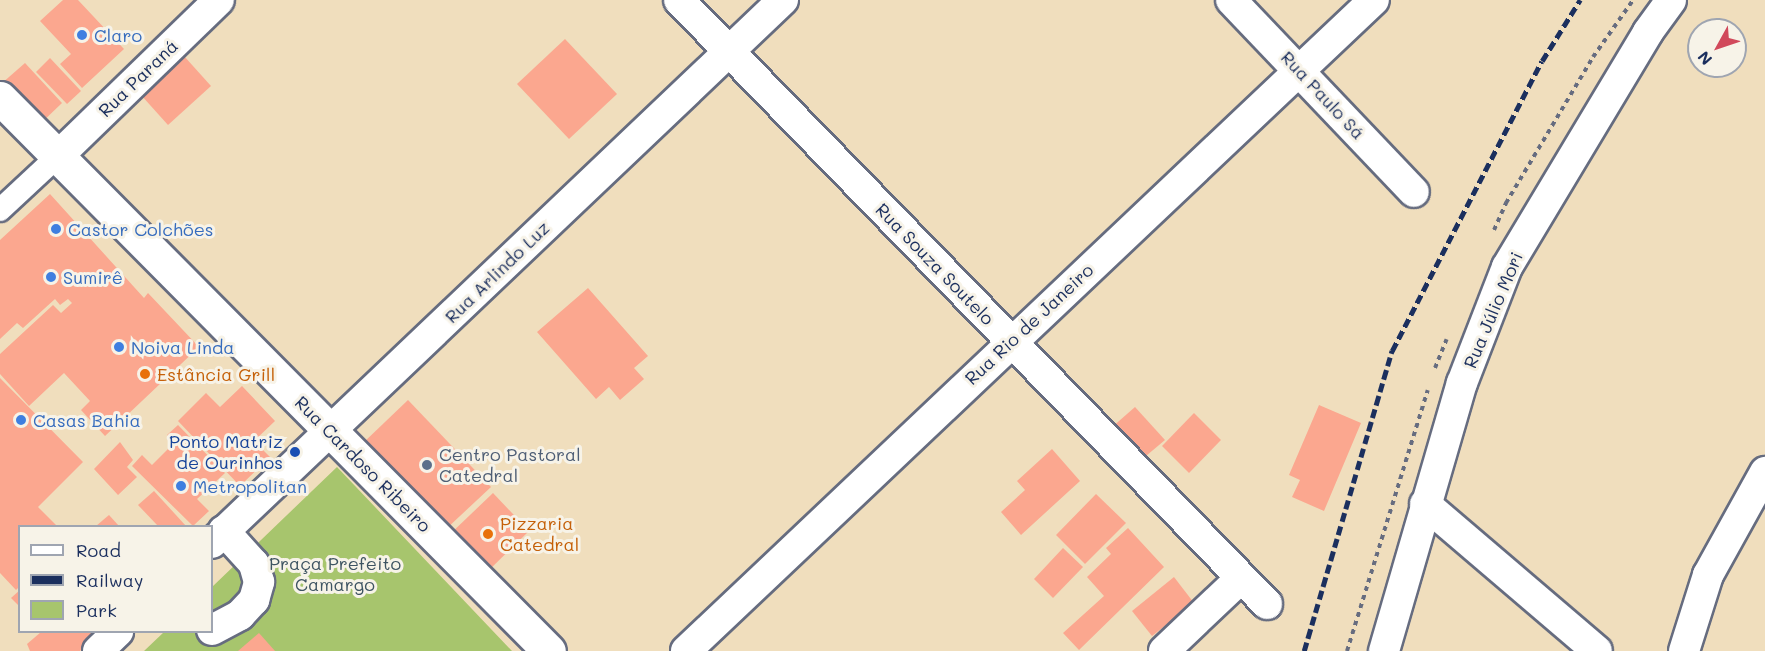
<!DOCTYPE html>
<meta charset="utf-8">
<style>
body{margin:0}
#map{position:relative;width:1765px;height:651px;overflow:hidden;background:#f0debd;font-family:Mali,sans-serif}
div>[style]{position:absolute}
.green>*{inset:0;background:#a7c56d}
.building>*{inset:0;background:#fba78f}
.path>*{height:4px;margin-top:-2px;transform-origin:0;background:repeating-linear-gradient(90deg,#666c7f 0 4.5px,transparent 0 9px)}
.roads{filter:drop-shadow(2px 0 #666c7f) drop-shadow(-2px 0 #666c7f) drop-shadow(0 2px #666c7f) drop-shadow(0 -2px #666c7f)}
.pedestrian>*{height:22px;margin:-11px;padding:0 11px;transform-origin:11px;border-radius:11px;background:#fff}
.minor>*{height:30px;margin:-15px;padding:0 15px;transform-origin:15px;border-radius:15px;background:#fff}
.tertiary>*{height:33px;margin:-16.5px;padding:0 16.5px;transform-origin:16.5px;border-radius:16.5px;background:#fff}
.rail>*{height:4.5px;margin-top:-2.25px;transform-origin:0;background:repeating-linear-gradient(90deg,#1b2f5e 0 9px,transparent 0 13.5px)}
.dots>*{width:16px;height:16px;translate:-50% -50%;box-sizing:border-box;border:3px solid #f7f3e8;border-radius:50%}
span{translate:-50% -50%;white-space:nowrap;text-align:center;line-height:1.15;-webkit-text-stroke:6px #f7f3e8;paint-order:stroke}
.shop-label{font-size:18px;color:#366cbe}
.left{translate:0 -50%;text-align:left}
.street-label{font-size:18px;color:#1b2f5e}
.food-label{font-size:18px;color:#c56008}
.transit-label{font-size:18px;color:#164399}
.right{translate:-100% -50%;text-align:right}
.service-label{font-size:18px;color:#4e5e75}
.park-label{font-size:18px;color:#3e5462}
.legend{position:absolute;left:18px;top:525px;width:195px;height:108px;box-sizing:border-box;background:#f7f3e8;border:2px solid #9fa5b1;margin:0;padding:8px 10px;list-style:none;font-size:18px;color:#1b2f5e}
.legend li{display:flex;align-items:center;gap:12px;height:30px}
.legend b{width:30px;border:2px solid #9fa5b1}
.north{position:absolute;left:1687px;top:18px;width:60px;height:60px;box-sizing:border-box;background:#f7f3e8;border:2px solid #9fa5b1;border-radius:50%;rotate:230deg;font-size:16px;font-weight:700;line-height:24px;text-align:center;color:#1b2f5e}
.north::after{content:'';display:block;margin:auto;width:21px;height:27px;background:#d1495b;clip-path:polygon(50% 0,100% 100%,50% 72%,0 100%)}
</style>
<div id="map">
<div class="green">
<i style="clip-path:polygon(337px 467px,512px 651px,144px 651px,164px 632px,212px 632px,212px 587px)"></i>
</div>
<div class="building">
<i style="clip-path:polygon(63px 0,78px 0,124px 49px,82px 88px,60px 64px,71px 54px,40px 21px)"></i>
<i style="clip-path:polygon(565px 39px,617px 94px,569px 139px,517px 84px)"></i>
<i style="clip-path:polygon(184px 56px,211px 86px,168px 125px,141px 95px)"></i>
<i style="clip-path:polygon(50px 58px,81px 91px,67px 104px,36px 72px)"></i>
<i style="clip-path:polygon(25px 63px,62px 103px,39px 125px,1px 84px)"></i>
<i style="clip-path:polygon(50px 194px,144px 298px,148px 293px,199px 347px,105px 436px,81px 410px,90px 401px,64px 373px,29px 406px,0 374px,0 354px,53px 305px,61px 313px,72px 303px,68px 299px,60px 305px,55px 299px,23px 328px,17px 323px,0 339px,0 240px)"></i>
<i style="clip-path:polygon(588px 288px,648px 356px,634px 368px,644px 379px,620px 400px,609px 387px,596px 399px,537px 332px)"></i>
<i style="clip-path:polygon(0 378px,83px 462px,38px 507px,57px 526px,20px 526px,20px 586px,16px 590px,0 573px)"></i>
<i style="clip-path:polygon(242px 386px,275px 421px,254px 441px,270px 457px,240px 486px,178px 421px,206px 393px,220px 407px)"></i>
<i style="clip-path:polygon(408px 400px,491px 487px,445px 530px,362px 444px)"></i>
<i style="clip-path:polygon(1319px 405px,1361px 423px,1324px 511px,1292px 497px,1300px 480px,1289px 475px)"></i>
<i style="clip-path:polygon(1135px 407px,1165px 440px,1140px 461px,1111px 428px)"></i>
<i style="clip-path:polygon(1194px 413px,1221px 440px,1189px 473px,1162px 446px)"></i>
<i style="clip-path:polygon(178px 425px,225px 473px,197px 499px,209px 511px,193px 526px,132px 466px,142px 455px,152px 465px,174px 443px,167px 435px)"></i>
<i style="clip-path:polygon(120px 442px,133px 460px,127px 467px,137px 477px,118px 495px,94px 469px)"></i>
<i style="clip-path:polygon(1052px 449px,1080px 481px,1021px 535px,1001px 512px,1025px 490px,1017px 481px)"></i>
<i style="clip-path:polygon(154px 491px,186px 526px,158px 526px,138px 505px)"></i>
<i style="clip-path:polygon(493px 493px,529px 531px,484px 575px,447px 537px)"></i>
<i style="clip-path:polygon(1096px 494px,1126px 523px,1085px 564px,1056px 535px)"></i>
<i style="clip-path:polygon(109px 515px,119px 526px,96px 526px)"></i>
<i style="clip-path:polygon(1128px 528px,1164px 567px,1079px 650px,1063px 633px,1104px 596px,1087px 577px,1111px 554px,1106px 548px)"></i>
<i style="clip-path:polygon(1063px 548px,1083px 567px,1053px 598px,1034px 579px)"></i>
<i style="clip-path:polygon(1174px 577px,1194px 603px,1152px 636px,1132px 611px)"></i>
<i style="clip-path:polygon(20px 590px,20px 607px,11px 598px)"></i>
<i style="clip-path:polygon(41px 632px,95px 632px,80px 651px,30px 651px,27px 644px)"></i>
<i style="clip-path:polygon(259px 633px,275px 651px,238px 651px)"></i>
</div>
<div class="path">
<i style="left:1494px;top:230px;width:30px;rotate:-66deg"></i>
<i style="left:1506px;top:203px;width:170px;rotate:-59.2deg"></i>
<i style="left:1593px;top:57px;width:70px;rotate:-54.9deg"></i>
<i style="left:1435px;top:368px;width:31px;rotate:-68deg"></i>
<i style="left:1347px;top:651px;width:273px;rotate:-72.8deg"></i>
</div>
<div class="roads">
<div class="pedestrian">
<i style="left:0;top:210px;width:79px;rotate:-43deg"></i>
</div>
<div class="minor">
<i style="left:679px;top:0;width:843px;rotate:45.77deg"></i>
<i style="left:1231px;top:0;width:265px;rotate:46.4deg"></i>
<i style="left:58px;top:156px;width:224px;rotate:-44.1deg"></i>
<i style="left:1425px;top:504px;width:226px;rotate:40.5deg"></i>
<i style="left:212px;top:543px;width:788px;rotate:-43.56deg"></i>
<i style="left:212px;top:630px;width:32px;rotate:-28deg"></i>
<i style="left:240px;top:615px;width:21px;rotate:-47deg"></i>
<i style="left:254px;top:600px;width:19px;rotate:-74deg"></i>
<i style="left:259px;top:582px;width:19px;rotate:-106deg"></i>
<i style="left:254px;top:564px;width:45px;rotate:-132.3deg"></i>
<i style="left:98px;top:651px;width:28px;rotate:-44deg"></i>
<i style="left:686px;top:651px;width:947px;rotate:-43.42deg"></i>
<i style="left:1164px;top:651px;width:106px;rotate:-43.5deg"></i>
<i style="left:1384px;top:651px;width:279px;rotate:-73.8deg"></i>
<i style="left:1462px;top:383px;width:124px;rotate:-68.8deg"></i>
<i style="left:1507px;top:267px;width:274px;rotate:-59deg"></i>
<i style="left:1648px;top:32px;width:39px;rotate:-54deg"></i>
<i style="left:1684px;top:651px;width:80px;rotate:-72.5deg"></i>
<i style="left:1708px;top:575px;width:118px;rotate:-61deg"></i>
</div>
<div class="tertiary">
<i style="left:0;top:98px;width:779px;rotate:45.21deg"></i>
</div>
</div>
<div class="rail">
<i style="left:1304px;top:651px;width:313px;rotate:-73.7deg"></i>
<i style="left:1392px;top:351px;width:326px;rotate:-62.7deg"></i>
<i style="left:1542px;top:61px;width:72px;rotate:-58.1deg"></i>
</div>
<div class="dots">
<i style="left:82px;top:35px;background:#3f7fe0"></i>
<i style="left:56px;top:229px;background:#3f7fe0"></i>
<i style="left:51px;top:277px;background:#3f7fe0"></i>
<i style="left:119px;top:347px;background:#3f7fe0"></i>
<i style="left:145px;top:374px;background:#e8710a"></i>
<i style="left:21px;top:420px;background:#3f7fe0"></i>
<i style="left:295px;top:452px;background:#1a4fb4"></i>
<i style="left:427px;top:465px;background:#5c6f8a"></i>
<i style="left:181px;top:486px;background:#3f7fe0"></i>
<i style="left:488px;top:534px;background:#e8710a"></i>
</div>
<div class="shop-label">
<span class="left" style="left:94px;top:35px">Claro</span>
<span class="left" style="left:68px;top:229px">Castor Colchões</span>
<span class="left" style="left:63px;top:277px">Sumirê</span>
<span class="left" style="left:131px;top:347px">Noiva Linda</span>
<span class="left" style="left:33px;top:420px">Casas Bahia</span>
<span class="left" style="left:193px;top:486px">Metropolitan</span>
</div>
<div class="street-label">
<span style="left:138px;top:78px;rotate:-44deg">Rua Paraná</span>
<span style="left:1323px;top:95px;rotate:47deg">Rua Paulo Sá</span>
<span style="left:935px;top:264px;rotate:46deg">Rua Souza Soutelo</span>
<span style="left:497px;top:272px;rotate:-44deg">Rua Arlindo Luz</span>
<span style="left:1493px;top:310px;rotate:-67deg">Rua Júlio Mori</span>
<span style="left:1029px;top:324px;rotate:-43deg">Rua Rio de Janeiro</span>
<span style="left:363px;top:464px;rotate:45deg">Rua Cardoso Ribeiro</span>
</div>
<div class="food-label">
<span class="left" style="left:157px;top:374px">Estância Grill</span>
<span class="left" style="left:500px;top:534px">Pizzaria<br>Catedral</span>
</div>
<div class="transit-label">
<span class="right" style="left:283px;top:452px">Ponto Matriz<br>de Ourinhos</span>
</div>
<div class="service-label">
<span class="left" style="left:439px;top:465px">Centro Pastoral<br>Catedral</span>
</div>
<div class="park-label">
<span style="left:335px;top:574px">Praça Prefeito<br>Camargo</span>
</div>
<ul class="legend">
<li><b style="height:8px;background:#fff"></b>Road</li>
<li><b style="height:8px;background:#1b2f5e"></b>Railway</li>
<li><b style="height:16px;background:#a7c56d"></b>Park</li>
</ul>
<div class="north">N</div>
</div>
